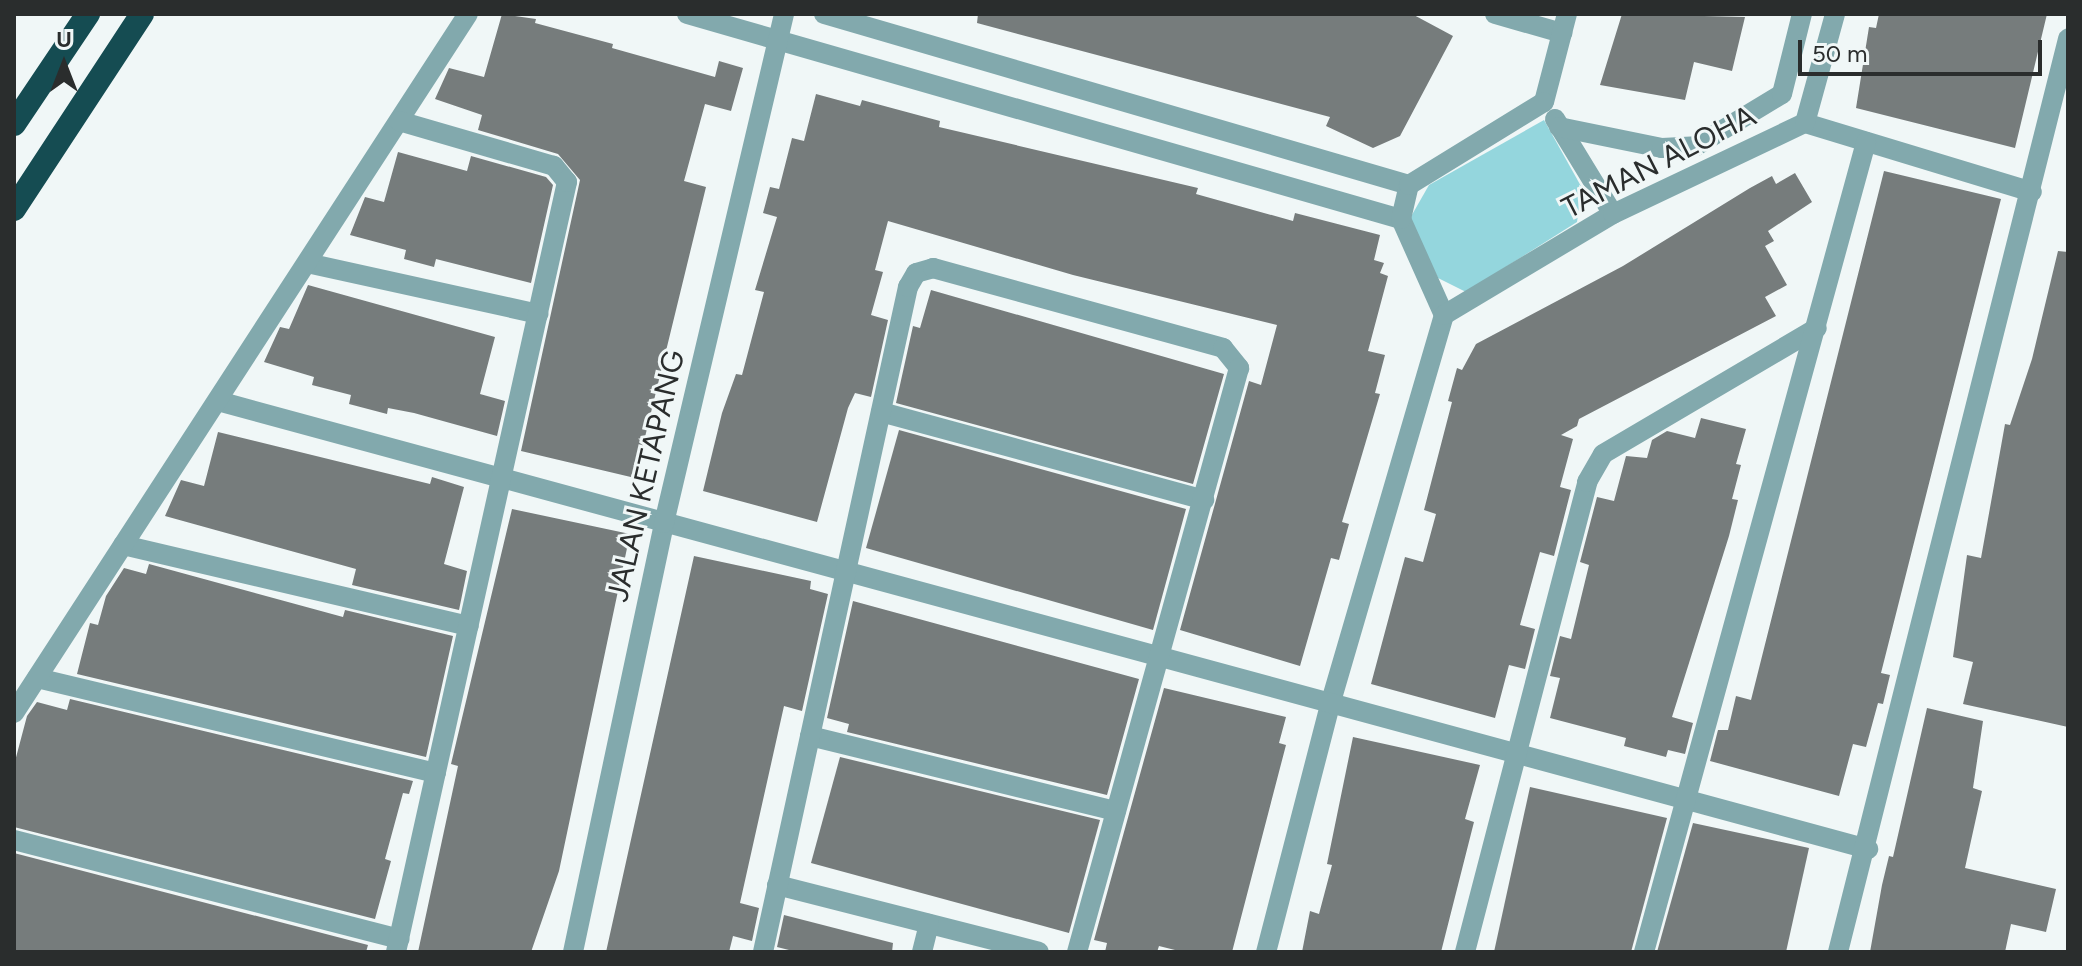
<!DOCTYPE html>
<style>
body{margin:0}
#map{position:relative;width:2082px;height:966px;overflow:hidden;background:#f0f7f7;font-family:Figtree,sans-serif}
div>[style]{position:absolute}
.green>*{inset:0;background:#94d6dd}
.building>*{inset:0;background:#767c7c}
.minor>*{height:20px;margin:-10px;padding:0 10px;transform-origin:10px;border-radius:10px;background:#82a9ad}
.tertiary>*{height:20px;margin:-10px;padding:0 10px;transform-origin:10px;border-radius:10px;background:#82a9ad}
.motorway>*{height:24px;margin:-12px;padding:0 12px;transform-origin:12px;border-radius:12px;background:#154c52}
span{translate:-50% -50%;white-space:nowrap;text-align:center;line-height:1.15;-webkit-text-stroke:6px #f0f7f7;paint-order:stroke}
.street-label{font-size:30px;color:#2a2d2d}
.frame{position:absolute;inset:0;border:16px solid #2a2d2d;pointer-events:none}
.north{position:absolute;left:24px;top:24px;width:80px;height:80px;-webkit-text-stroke:6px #f0f7f7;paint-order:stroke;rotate:0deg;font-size:22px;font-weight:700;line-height:32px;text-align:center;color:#2a2d2d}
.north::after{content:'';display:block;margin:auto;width:28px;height:36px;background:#2a2d2d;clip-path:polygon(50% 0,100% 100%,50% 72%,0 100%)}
.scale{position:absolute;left:1798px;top:40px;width:244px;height:36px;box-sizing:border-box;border:4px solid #2a2d2d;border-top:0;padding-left:10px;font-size:24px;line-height:28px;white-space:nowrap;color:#2a2d2d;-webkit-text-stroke:6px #f0f7f7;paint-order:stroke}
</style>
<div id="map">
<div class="green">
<i style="clip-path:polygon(1544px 120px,1582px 188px,1577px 222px,1466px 292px,1438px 278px,1409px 220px,1429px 185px)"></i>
</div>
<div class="building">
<i style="clip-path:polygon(502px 14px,536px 19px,535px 23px,613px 44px,612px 48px,715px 77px,719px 61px,743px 68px,731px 111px,705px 104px,684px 181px,706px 187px,635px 478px,521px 451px,580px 180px,558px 154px,478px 130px,482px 115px,435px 99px,449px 68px,484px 77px)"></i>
<i style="clip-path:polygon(978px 14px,1412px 14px,1453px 36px,1400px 136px,1373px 148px,1326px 126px,1330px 117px,977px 23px)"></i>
<i style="clip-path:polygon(1622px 14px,1745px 17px,1732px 71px,1694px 62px,1685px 100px,1600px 85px)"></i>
<i style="clip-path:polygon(1879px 14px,2047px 14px,2015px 148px,1856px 108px,1869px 27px,1876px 28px)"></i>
<i style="clip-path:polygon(816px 94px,860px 106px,862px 100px,940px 121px,939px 127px,1198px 188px,1196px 194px,1293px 221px,1295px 213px,1380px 235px,1374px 260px,1384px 263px,1380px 273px,1388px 276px,1368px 351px,1385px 355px,1375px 393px,1380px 394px,1342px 522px,1349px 524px,1339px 560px,1331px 558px,1300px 666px,1180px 630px,1249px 381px,1261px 385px,1277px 325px,1073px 275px,888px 221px,875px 270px,883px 272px,871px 315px,888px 320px,871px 397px,855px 393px,848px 408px,817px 522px,703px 491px,722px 413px,736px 374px,742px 375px,764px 292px,755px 290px,777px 217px,763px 213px,770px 187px,779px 189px,792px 138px,804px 141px)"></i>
<i style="clip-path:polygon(398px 152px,467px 171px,471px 156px,546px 177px,553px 185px,531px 283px,436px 259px,434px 267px,404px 259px,406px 250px,350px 235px,365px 197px,384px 202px)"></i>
<i style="clip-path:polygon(1884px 171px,2001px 199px,1881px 673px,1890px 675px,1883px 704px,1878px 703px,1866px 747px,1853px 744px,1839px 796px,1710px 761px,1718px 730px,1728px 730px,1736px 696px,1751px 700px)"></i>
<i style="clip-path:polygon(1795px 173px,1812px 202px,1768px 231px,1774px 241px,1765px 246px,1787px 285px,1765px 297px,1776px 316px,1579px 419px,1577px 426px,1561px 435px,1573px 439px,1560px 487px,1571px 490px,1554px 556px,1540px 552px,1520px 625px,1535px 629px,1525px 669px,1509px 665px,1495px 718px,1371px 684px,1405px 557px,1423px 562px,1436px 514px,1424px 510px,1452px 402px,1448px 401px,1457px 368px,1462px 370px,1476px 344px,1623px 266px,1750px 188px,1772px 176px,1776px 184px)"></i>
<i style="clip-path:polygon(2058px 251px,2068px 252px,2068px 727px,1963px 704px,1973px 662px,1953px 657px,1967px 555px,1981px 558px,2005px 424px,2010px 425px,2032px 359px)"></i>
<i style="clip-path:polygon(308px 285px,495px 337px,480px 394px,505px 401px,497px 436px,414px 413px,388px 408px,387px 414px,349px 404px,351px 395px,312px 385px,314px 377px,264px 362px,280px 327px,289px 329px)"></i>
<i style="clip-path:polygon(931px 290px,1224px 374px,1193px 484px,896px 403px,913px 326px,920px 328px)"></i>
<i style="clip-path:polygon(1701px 418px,1746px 429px,1736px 464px,1741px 465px,1732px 499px,1738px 500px,1729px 536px,1672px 717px,1693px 723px,1685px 754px,1668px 750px,1666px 757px,1624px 746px,1626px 738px,1550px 718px,1560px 678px,1550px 676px,1560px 636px,1571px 639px,1589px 565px,1580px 562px,1597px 497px,1614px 501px,1626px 456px,1647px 458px,1652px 440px,1667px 431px,1695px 438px)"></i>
<i style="clip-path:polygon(899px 430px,1186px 509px,1153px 630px,866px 548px)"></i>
<i style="clip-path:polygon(218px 432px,430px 484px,432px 477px,464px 487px,444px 564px,467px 571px,459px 610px,352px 585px,356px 569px,165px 516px,181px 480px,204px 486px)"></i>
<i style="clip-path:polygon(512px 509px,630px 534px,559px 871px,531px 952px,418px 952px,458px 766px,451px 764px)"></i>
<i style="clip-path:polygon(694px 556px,811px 581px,810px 589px,828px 594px,802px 711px,784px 706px,740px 903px,759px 908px,752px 941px,733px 936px,729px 952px,606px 952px)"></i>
<i style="clip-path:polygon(149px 564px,343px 617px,345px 610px,453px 636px,426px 757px,77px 674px,90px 623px,98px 625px,106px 596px,124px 568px,146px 574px)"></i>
<i style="clip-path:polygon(853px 601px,1139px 679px,1107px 795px,847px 732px,849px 724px,827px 718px)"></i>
<i style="clip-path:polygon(1164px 688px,1286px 717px,1279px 743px,1286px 745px,1232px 952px,1183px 952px,1159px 946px,1157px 952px,1105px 952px,1107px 943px,1094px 940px)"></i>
<i style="clip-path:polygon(70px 699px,413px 781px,409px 794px,403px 793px,385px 859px,391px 861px,375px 919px,14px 827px,14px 765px,27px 716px,37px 702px,67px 710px)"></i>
<i style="clip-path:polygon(1927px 708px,1983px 721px,1973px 788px,1982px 791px,1965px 868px,2056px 889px,2046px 932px,2011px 924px,2005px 952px,1870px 952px,1882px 885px,1889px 856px,1893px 857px)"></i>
<i style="clip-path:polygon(1353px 737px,1480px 765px,1465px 819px,1474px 822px,1441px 952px,1302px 952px,1310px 911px,1319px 914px,1332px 865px,1327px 864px)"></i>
<i style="clip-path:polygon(840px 757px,1100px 820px,1069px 933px,811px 863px)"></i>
<i style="clip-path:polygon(1530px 787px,1667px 818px,1631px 952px,1494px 952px)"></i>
<i style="clip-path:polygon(1693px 823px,1809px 848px,1786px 952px,1657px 952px)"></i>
<i style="clip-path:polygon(14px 853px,368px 945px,366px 952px,14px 952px)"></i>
<i style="clip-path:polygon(784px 915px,893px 943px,892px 952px,797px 952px,777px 947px)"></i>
</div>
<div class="minor">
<i style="left:687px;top:14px;width:743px;rotate:16.02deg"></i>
<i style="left:1401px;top:219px;width:105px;rotate:65.9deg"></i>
<i style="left:1444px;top:315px;width:406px;rotate:106.3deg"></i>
<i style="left:1330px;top:705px;width:255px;rotate:104.5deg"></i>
<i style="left:824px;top:14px;width:609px;rotate:16.29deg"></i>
<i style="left:1495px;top:14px;width:70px;rotate:15.8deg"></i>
<i style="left:1544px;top:102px;width:91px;rotate:-75.4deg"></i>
<i style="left:1555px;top:119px;width:111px;rotate:58.6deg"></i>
<i style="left:1805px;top:123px;width:237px;rotate:16.9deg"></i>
<i style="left:1559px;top:127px;width:105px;rotate:11.5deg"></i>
<i style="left:1662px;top:148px;width:34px;rotate:-3deg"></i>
<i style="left:1696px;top:146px;width:100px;rotate:-31.2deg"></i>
<i style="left:1782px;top:94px;width:82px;rotate:-76deg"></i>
<i style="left:1401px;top:219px;width:35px;rotate:-77deg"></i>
<i style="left:1409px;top:185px;width:158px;rotate:-31.6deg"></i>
<i style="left:307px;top:263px;width:237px;rotate:12.4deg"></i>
<i style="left:1444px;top:315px;width:197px;rotate:-30.9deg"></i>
<i style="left:1613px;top:214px;width:212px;rotate:-25.4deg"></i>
<i style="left:1805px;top:123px;width:113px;rotate:-74.6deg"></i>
<i style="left:218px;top:401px;width:1710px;rotate:15.19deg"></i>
<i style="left:881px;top:412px;width:335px;rotate:15.2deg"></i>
<i style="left:123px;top:545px;width:355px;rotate:13.2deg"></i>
<i style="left:37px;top:678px;width:410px;rotate:13.4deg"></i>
<i style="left:14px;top:713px;width:833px;rotate:-57deg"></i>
<i style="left:810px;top:736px;width:315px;rotate:13.8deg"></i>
<i style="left:14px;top:840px;width:398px;rotate:14.4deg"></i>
<i style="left:777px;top:885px;width:270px;rotate:14.3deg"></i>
<i style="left:396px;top:952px;width:789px;rotate:-77.48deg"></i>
<i style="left:567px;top:182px;width:21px;rotate:-129deg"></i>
<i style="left:554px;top:166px;width:161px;rotate:-163.8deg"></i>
<i style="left:763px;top:952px;width:681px;rotate:-77.7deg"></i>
<i style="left:908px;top:287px;width:16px;rotate:-60deg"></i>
<i style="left:916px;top:273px;width:18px;rotate:-16deg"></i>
<i style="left:933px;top:268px;width:301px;rotate:15.4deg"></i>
<i style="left:1223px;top:348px;width:26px;rotate:51deg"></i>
<i style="left:1239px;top:368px;width:606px;rotate:105.5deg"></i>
<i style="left:922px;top:952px;width:29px;rotate:-76deg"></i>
<i style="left:1465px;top:952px;width:486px;rotate:-75.4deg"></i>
<i style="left:1587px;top:482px;width:32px;rotate:-60deg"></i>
<i style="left:1603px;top:454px;width:248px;rotate:-30.5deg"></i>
<i style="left:1644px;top:952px;width:840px;rotate:-74.67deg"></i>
<i style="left:1838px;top:952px;width:942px;rotate:-75.86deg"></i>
</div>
<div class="tertiary">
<i style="left:573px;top:952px;width:439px;rotate:-78deg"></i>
<i style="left:664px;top:523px;width:523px;rotate:-76.73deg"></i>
</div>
<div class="motorway">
<i style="left:14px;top:124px;width:133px;rotate:-56.1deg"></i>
<i style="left:14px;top:209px;width:233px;rotate:-56.7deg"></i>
</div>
<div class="street-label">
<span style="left:1659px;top:162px;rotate:-27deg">TAMAN ALOHA</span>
<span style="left:646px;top:476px;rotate:-77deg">JALAN KETAPANG</span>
</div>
<div class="frame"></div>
<div class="north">U</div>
<div class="scale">50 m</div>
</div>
